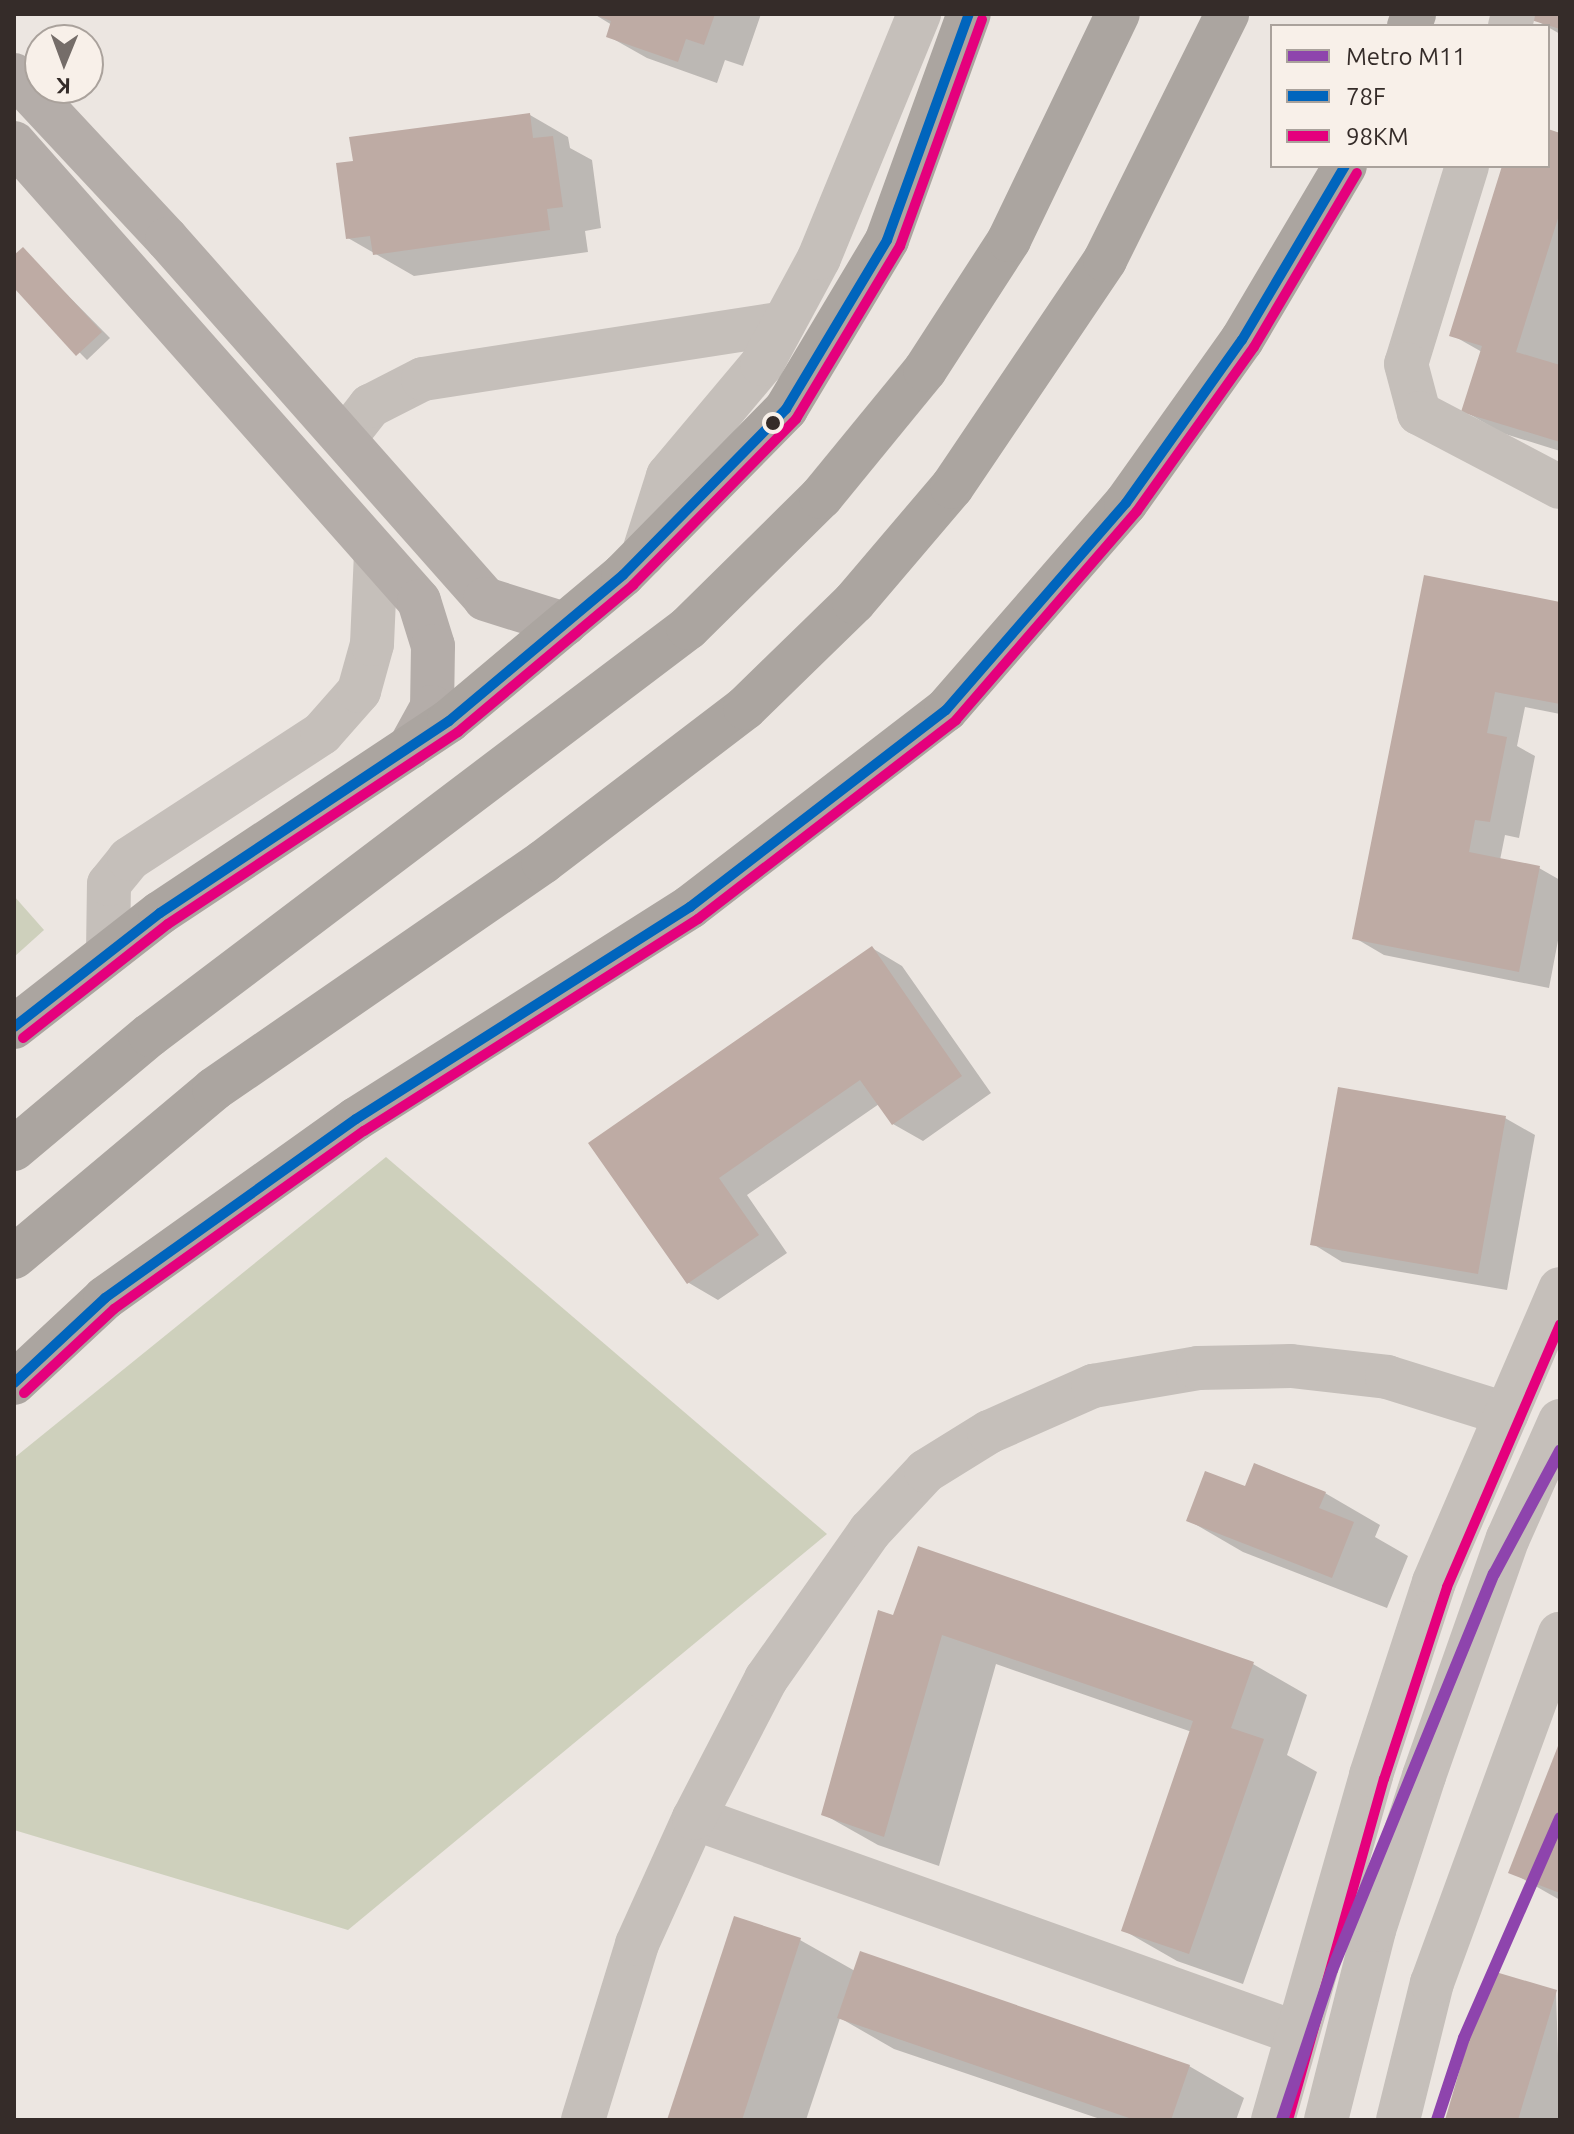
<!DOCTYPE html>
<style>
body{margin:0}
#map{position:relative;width:1574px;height:2134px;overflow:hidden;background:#ece6e1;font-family:Ubuntu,sans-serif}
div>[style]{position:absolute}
.green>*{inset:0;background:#ced0bc}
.shadow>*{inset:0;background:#0003}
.building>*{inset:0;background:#beaba4}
.minor>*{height:44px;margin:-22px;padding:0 22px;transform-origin:22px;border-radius:22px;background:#c5bfba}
.major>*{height:44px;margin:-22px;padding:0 22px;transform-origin:22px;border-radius:22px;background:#b4ada9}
.highway>*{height:44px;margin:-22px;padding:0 22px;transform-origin:22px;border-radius:22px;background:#aba5a0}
.bus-1>*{height:10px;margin:-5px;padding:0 5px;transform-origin:5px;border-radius:5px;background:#0065bd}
.bus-2>*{height:10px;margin:-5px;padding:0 5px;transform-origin:5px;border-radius:5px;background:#e5007d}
.metro-1>*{height:12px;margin:-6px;padding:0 6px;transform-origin:6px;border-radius:6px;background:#8e44ad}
.dots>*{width:22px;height:22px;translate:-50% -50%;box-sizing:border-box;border:4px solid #f8f0e9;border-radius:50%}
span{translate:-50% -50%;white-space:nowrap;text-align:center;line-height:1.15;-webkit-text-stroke:6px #f8f0e9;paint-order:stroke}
.frame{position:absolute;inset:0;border:16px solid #352c29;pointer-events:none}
.legend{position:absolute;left:1270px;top:24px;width:280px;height:144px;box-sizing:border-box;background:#f8f0e9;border:2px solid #aaa29c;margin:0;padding:10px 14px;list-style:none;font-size:24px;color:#352c29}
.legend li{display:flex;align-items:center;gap:16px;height:40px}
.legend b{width:40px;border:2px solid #aaa29c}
.north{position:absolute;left:24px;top:24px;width:80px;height:80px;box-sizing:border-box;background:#f8f0e9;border:2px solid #aaa29c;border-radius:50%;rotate:181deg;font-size:22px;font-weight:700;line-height:32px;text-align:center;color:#352c29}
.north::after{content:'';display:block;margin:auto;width:28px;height:36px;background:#756d69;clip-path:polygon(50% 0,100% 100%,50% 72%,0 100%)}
</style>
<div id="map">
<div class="green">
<i style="clip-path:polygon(14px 896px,44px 930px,14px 957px)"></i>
<i style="clip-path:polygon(386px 1157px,827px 1534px,348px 1930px,14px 1830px,14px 1458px)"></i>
</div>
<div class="shadow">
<i style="clip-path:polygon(594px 14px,761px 14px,743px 66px,725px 60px,717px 83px,647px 58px,608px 36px,612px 25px)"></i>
<i style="clip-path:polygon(1535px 14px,1560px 14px,1560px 34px,1534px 19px)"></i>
<i style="clip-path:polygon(530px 115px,568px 137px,570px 148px,592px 160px,601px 228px,585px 231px,588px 252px,414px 276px,348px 238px)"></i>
<i style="clip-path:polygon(1548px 131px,1560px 135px,1560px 451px,1502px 433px,1464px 411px,1482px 352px,1452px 335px,1504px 166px,1548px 166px)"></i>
<i style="clip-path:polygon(23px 250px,110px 338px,87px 360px,14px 286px,14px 258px)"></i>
<i style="clip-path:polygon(1426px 578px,1560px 604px,1560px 714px,1525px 707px,1517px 746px,1535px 756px,1519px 838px,1505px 835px,1500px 860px,1539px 868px,1560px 880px,1560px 930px,1549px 988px,1384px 955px,1355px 938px)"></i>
<i style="clip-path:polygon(872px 948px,902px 966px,991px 1093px,923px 1141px,893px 1124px,879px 1104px,747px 1195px,787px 1253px,718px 1300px,689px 1283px,591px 1143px)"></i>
<i style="clip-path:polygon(1505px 1118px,1535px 1135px,1507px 1290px,1342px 1262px,1313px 1244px)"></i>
<i style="clip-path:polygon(1246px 1488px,1325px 1493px,1380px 1525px,1375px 1537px,1408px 1556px,1387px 1608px,1243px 1552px,1188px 1520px)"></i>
<i style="clip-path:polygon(894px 1618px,1253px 1664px,1307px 1695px,1287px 1755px,1317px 1772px,1243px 1984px,1177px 1961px,1123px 1930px,1192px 1732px,996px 1664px,939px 1866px,878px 1845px,823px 1814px)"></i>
<i style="clip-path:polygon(1560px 1746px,1560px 1900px,1511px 1872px)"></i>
<i style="clip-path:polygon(800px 1940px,855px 1971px,1189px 2066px,1244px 2098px,1236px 2120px,1103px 2120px,894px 2049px,840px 2018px,806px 2120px,669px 2120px)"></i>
<i style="clip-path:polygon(1556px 1992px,1560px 2120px,1447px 2120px)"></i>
</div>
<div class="building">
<i style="clip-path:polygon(593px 14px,715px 14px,704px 45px,686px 39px,678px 62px,606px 37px,611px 21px)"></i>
<i style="clip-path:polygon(1533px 14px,1560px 14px,1560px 29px,1531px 20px)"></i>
<i style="clip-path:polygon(530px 113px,533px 138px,553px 136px,563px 207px,547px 209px,550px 230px,373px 255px,370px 236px,346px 239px,336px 163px,353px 161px,349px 137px)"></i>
<i style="clip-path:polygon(1548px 129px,1560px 133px,1560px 212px,1516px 352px,1560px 365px,1560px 442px,1461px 412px,1482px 346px,1449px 336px,1502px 166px,1548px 166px)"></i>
<i style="clip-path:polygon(23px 247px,102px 332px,76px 356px,14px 288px,14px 255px)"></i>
<i style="clip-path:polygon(1424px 575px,1560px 602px,1560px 704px,1495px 692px,1487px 733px,1507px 737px,1490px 822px,1475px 820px,1469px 852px,1540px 866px,1519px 972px,1352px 939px)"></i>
<i style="clip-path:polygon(872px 946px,962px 1076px,892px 1125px,860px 1080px,719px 1178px,759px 1235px,687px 1284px,588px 1143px)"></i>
<i style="clip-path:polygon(1338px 1087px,1506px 1116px,1478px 1274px,1310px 1245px)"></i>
<i style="clip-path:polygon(1254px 1463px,1326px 1492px,1319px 1508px,1354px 1522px,1332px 1578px,1186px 1521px,1205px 1471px,1245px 1486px)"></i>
<i style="clip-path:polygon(918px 1546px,1254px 1662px,1231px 1728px,1264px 1739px,1189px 1954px,1121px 1931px,1193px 1721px,942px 1635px,884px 1837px,821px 1815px,878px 1610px,893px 1615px)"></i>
<i style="clip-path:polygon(1560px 1741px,1560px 1893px,1508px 1873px)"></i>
<i style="clip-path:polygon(734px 1916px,801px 1938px,742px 2120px,667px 2120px)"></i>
<i style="clip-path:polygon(860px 1951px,1190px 2065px,1171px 2120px,1135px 2120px,837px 2018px)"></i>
<i style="clip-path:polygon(1489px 1970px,1557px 1990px,1518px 2120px,1445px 2120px)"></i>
</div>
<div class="minor">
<i style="left:1510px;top:26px;width:12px;rotate:-76deg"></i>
<i style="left:1467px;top:166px;width:207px;rotate:107.1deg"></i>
<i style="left:1406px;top:364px;width:51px;rotate:75.1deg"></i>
<i style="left:1419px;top:413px;width:159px;rotate:27.7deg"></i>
<i style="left:345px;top:438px;width:41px;rotate:-52deg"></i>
<i style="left:370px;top:406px;width:59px;rotate:-27deg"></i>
<i style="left:423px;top:379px;width:365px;rotate:-8.8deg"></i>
<i style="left:643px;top:555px;width:83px;rotate:-72.4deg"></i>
<i style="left:668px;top:476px;width:146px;rotate:-50deg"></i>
<i style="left:762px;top:364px;width:120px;rotate:-61.7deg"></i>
<i style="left:819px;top:258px;width:264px;rotate:-67.7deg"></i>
<i style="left:108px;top:953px;width:69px;rotate:-89.2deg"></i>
<i style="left:109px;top:884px;width:32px;rotate:-51deg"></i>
<i style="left:129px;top:859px;width:230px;rotate:-33.1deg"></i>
<i style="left:322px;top:733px;width:56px;rotate:-48.6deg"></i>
<i style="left:359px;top:691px;width:49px;rotate:-74.5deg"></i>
<i style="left:372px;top:644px;width:91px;rotate:-87.5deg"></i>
<i style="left:694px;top:1818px;width:639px;rotate:19.65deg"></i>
<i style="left:583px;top:2120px;width:184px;rotate:-72.9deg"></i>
<i style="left:637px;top:1944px;width:138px;rotate:-65.7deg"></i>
<i style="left:694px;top:1818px;width:157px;rotate:-62.6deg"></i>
<i style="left:766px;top:1679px;width:181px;rotate:-54.9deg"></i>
<i style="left:870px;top:1531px;width:82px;rotate:-47deg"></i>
<i style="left:926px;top:1471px;width:74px;rotate:-31.8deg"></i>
<i style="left:989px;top:1432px;width:114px;rotate:-23.9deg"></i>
<i style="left:1093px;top:1386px;width:107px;rotate:-9.7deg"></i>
<i style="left:1198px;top:1368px;width:93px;rotate:-1.2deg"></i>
<i style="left:1291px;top:1366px;width:97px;rotate:6.5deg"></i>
<i style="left:1387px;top:1377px;width:125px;rotate:17.3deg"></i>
<i style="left:1273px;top:2120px;width:359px;rotate:-74.1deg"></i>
<i style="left:1371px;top:1775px;width:203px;rotate:-71.9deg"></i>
<i style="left:1434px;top:1582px;width:319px;rotate:-66.7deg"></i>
<i style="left:1326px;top:2120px;width:196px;rotate:-75.8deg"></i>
<i style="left:1374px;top:1930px;width:162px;rotate:-72deg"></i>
<i style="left:1424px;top:1776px;width:252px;rotate:-70.6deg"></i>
<i style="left:1508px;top:1538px;width:128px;rotate:-66deg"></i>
<i style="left:1398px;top:2120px;width:141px;rotate:-76.1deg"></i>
<i style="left:1432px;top:1983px;width:372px;rotate:-69.9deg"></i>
</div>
<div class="major">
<i style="left:14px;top:75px;width:224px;rotate:47deg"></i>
<i style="left:167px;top:239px;width:480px;rotate:48.5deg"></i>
<i style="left:485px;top:599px;width:84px;rotate:17.4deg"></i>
<i style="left:14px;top:143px;width:611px;rotate:48.51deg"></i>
<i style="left:419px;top:601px;width:47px;rotate:72.7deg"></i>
<i style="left:433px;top:646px;width:61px;rotate:90.9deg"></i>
<i style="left:432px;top:707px;width:46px;rotate:118.8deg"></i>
</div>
<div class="highway">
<i style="left:1409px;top:26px;width:13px;rotate:-67deg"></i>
<i style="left:14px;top:1027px;width:185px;rotate:-38deg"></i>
<i style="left:160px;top:913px;width:347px;rotate:-33.6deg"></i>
<i style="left:449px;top:721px;width:227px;rotate:-40deg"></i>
<i style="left:623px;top:575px;width:233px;rotate:-45.5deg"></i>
<i style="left:786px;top:409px;width:197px;rotate:-59.1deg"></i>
<i style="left:887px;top:240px;width:240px;rotate:-70.1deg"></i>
<i style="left:14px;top:1149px;width:177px;rotate:-40deg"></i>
<i style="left:150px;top:1035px;width:675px;rotate:-37.11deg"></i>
<i style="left:688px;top:628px;width:187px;rotate:-44.6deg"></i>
<i style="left:821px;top:497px;width:164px;rotate:-50.7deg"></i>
<i style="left:925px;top:370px;width:155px;rotate:-57.1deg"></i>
<i style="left:1009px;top:240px;width:251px;rotate:-64.3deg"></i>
<i style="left:14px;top:1257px;width:261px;rotate:-40deg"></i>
<i style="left:214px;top:1089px;width:400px;rotate:-34.6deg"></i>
<i style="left:543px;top:862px;width:254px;rotate:-37.3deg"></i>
<i style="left:745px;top:708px;width:152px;rotate:-44.2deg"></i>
<i style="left:854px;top:602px;width:151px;rotate:-49.6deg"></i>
<i style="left:952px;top:487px;width:274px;rotate:-56deg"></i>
<i style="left:1105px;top:260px;width:275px;rotate:-63.6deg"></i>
<i style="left:14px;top:1383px;width:125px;rotate:-43deg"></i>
<i style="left:105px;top:1298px;width:308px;rotate:-35.5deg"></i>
<i style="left:356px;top:1119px;width:396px;rotate:-32.4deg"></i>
<i style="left:690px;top:907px;width:323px;rotate:-37.6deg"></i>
<i style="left:946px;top:710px;width:274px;rotate:-49deg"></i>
<i style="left:1126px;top:503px;width:200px;rotate:-54.6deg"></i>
<i style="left:1242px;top:340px;width:202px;rotate:-59.4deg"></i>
</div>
<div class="bus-1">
<i style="left:14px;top:1027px;width:185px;rotate:-38deg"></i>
<i style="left:160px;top:913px;width:347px;rotate:-33.6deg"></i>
<i style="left:449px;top:721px;width:227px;rotate:-40deg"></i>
<i style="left:623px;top:575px;width:233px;rotate:-45.5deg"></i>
<i style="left:786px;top:409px;width:197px;rotate:-59.1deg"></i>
<i style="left:887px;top:240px;width:240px;rotate:-70.1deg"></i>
<i style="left:14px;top:1383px;width:125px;rotate:-43deg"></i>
<i style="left:105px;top:1298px;width:308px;rotate:-35.5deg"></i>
<i style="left:356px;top:1119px;width:396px;rotate:-32.4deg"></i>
<i style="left:690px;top:907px;width:323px;rotate:-37.6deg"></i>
<i style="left:946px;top:710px;width:274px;rotate:-49deg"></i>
<i style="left:1126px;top:503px;width:200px;rotate:-54.6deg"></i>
<i style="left:1242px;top:340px;width:202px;rotate:-59.4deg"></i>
</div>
<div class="bus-2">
<i style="left:23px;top:1038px;width:184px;rotate:-38.2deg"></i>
<i style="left:168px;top:924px;width:348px;rotate:-33.5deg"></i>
<i style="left:458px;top:732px;width:229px;rotate:-40deg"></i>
<i style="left:633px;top:585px;width:233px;rotate:-45.5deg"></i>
<i style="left:796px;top:419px;width:202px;rotate:-59deg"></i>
<i style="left:900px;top:246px;width:241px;rotate:-70.1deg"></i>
<i style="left:24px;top:1393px;width:123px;rotate:-43deg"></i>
<i style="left:114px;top:1309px;width:307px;rotate:-35.5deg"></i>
<i style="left:364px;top:1131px;width:396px;rotate:-32.4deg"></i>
<i style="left:698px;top:919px;width:326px;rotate:-37.6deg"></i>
<i style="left:956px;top:720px;width:276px;rotate:-49.1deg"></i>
<i style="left:1137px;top:511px;width:201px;rotate:-54.5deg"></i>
<i style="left:1254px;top:347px;width:202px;rotate:-59.4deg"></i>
<i style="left:1288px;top:2120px;width:354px;rotate:-74.3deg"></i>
<i style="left:1384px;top:1779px;width:202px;rotate:-71.8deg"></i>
<i style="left:1447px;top:1587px;width:286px;rotate:-66.7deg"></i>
</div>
<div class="metro-1">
<i style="left:1282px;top:2120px;width:158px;rotate:-71.6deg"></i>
<i style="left:1332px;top:1970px;width:428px;rotate:-67.8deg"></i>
<i style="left:1494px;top:1574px;width:140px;rotate:-61.8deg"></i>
<i style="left:1437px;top:2120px;width:86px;rotate:-71.8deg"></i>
<i style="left:1464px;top:2038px;width:240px;rotate:-66.4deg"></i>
</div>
<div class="dots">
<i style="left:773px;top:423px;background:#352c29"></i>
</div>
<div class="frame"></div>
<ul class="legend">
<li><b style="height:10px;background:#8e44ad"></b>Metro M11</li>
<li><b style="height:10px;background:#0065bd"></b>78F</li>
<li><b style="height:10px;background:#e5007d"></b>98KM</li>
</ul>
<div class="north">K</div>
</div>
